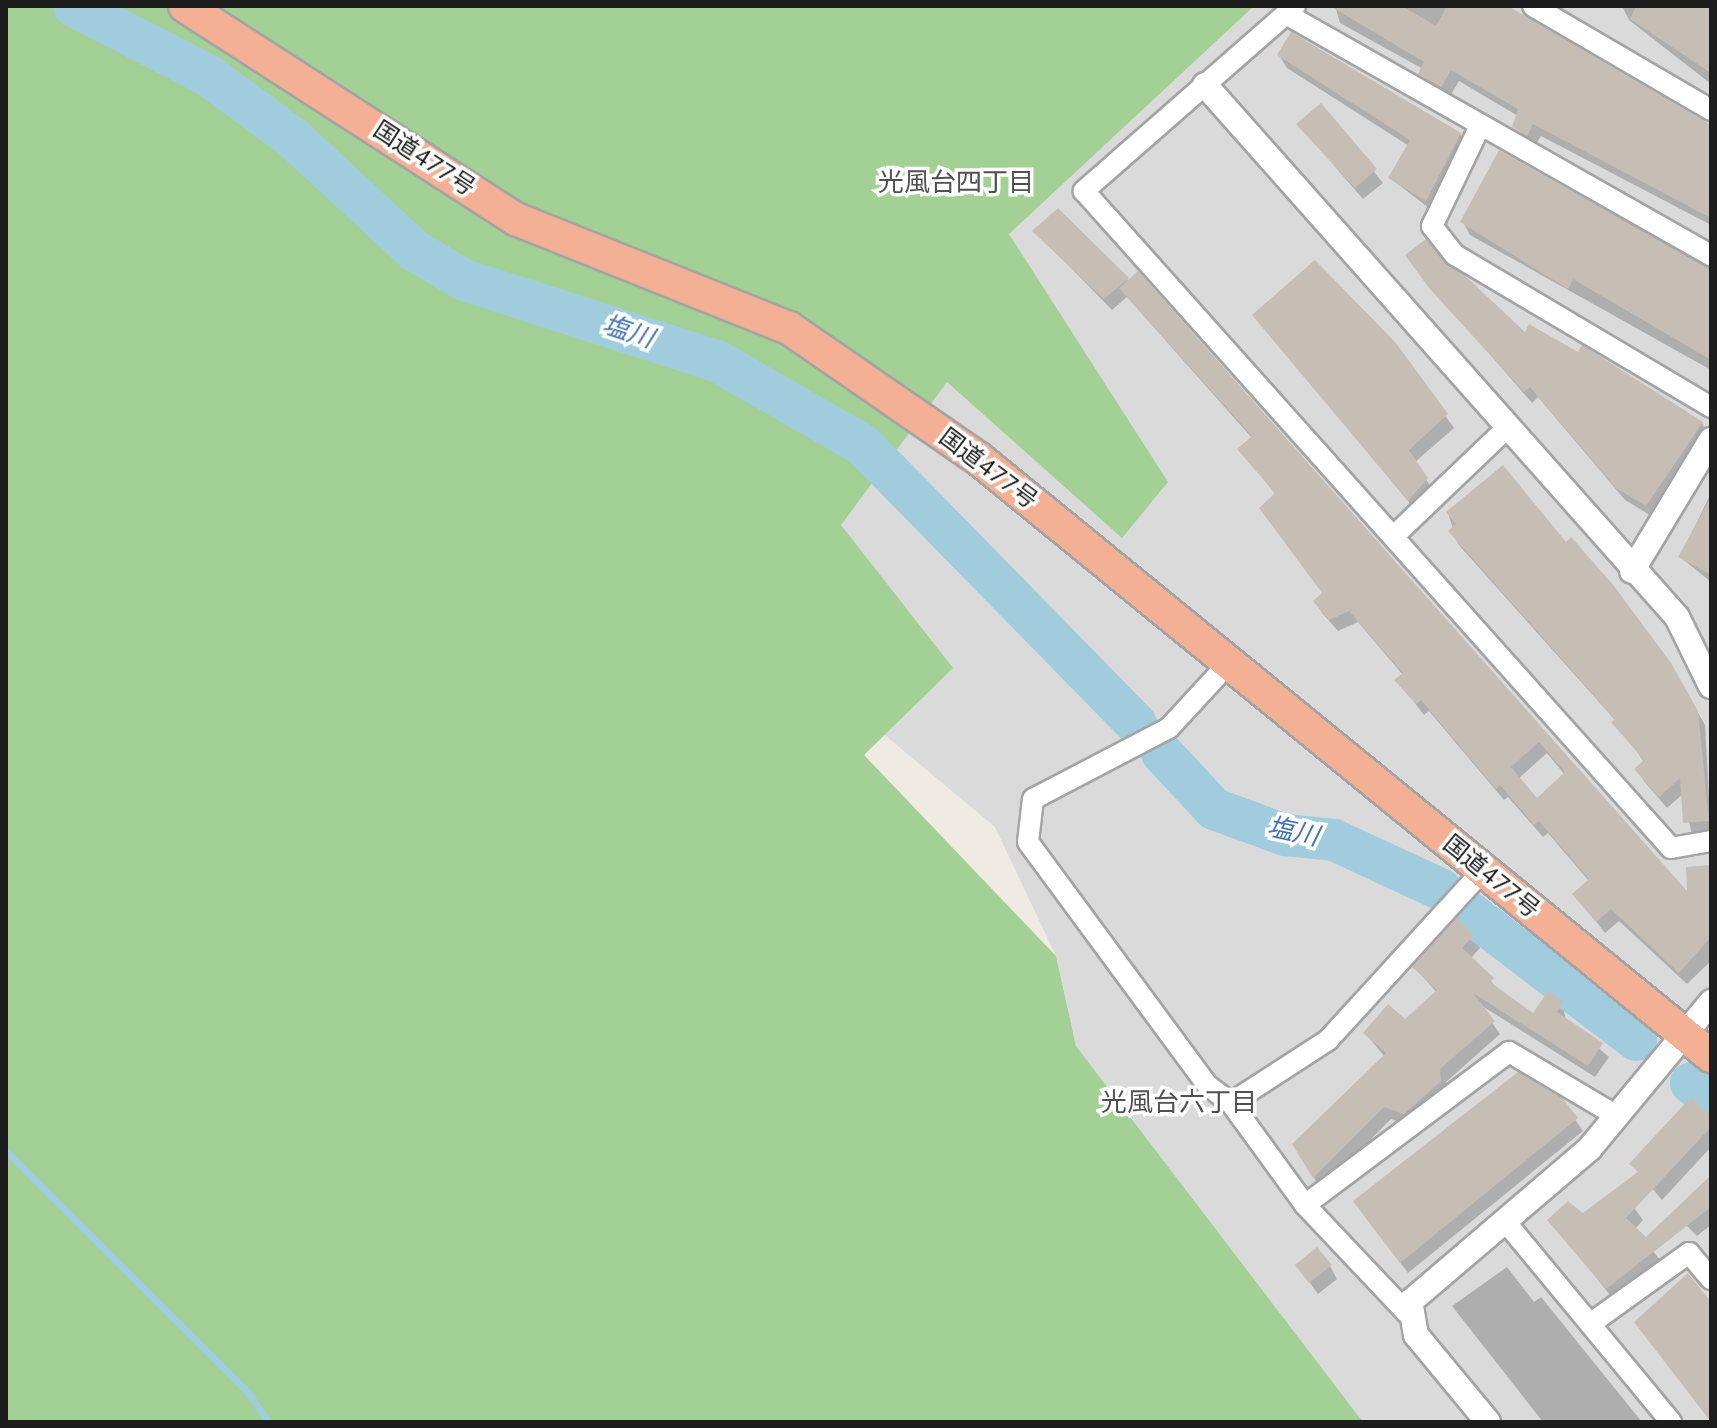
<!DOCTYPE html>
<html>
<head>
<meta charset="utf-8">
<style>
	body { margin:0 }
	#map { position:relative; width:1717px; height:1428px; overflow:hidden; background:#efebe2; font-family:"Nunito Sans","Noto Sans JP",sans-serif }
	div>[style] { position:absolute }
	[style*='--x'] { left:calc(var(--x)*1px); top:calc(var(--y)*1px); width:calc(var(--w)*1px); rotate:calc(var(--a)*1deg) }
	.residential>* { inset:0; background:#dbdada }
	.forest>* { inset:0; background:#a2d095 }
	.shadow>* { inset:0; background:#0003 }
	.stream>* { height:7px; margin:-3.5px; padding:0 3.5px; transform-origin:3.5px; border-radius:3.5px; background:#a1ccde }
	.river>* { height:42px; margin:-21px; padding:0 21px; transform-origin:21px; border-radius:21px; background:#a1ccde }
	.building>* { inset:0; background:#c6beb5 }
	.roads { filter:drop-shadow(2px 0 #a4a4a4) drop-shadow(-2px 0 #a4a4a4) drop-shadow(0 2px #a4a4a4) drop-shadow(0 -2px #a4a4a4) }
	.minor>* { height:20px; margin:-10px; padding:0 10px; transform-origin:10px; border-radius:10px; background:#fff }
	.tertiary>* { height:24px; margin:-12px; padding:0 12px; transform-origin:12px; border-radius:12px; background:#fff }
	.trunk>* { height:32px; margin:-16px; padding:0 16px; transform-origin:16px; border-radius:16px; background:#f4b094 }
	span { translate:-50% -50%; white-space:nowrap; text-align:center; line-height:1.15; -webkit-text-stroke:7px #fff; paint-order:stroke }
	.street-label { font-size:24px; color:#1d1d1d }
	.neighbourhood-label { font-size:26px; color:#505050 }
	.water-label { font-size:26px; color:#4673b0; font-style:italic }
	.frame { position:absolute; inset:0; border:8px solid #1d1d1d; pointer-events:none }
</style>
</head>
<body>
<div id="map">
	<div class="residential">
		<div style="clip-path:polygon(449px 6px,1711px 6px,1711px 1422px,1363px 1422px,1076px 1046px,1056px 956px,995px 827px,484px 401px)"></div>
	</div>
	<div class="forest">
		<div style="clip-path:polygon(6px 6px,1254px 6px,1009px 234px,1168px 482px,1122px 538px,947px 382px,841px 525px,953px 668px,864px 755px,1056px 956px,1076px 1046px,1363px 1422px,6px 1422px)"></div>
	</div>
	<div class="shadow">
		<div style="clip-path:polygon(1335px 6px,1502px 6px,1711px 135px,1711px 225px,1541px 136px,1534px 147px,1522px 140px,1518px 116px,1459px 81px,1449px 98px,1427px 86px,1423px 69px,1340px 23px)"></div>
		<div style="clip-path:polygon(1622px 6px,1711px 6px,1711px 84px,1629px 20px)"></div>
		<div style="clip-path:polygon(1279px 55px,1460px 134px,1467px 147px,1434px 212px,1390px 178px,1409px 146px,1287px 68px)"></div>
		<div style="clip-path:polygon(1321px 106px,1383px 183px,1363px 199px,1299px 125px)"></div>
		<div style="clip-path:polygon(1500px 152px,1711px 268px,1711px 370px,1470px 235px,1463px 222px)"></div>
		<div style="clip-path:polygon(evenodd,1035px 231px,1127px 279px,1690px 897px,1711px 867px,1711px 961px,1687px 984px,1619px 921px,1605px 933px,1575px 894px,1589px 881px,1548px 833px,1543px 837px,1508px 797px,1504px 800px,1429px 711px,1424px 715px,1397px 680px,1403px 675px,1358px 622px,1338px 631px,1323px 614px,1315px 602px,1324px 594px,1276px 495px,1239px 449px,1252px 438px,1127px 297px,1112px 310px,1035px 231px,1547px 753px,1565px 775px,1537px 800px,1518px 779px,1547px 753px)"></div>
		<div style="clip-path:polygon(1414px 267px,1525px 335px,1702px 423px,1708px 435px,1653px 517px,1625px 500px,1538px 397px,1532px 403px)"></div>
		<div style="clip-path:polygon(1255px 316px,1394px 344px,1454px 428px,1415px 462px,1434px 492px,1417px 512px)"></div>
		<div style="clip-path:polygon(1711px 493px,1711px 582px,1680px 557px)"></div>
		<div style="clip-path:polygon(1448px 513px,1670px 664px,1705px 725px,1711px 833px,1692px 835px,1683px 794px,1667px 808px,1644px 781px,1637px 769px,1644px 762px,1616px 721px,1458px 544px)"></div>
		<div style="clip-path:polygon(1473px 936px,1480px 948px,1471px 958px,1500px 992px,1533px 1016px,1562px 1003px,1566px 1020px,1609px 1057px,1595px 1077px,1479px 1004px,1500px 1034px,1446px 1082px,1447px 1094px,1412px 1126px,1391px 1119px,1321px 1189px,1294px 1145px,1385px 1057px,1365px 1033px,1405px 1021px,1437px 993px,1415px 967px)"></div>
		<div style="clip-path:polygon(1562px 1101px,1583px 1131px,1408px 1273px,1363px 1214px)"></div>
		<div style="clip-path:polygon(1711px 1119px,1711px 1147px,1662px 1200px,1632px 1164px)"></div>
		<div style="clip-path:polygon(1711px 1178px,1711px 1225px,1697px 1236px,1684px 1223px)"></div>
		<div style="clip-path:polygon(1620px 1188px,1643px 1220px,1635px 1229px,1661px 1261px,1614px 1300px,1550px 1220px,1583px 1215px)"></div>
		<div style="clip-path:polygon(1297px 1265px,1330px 1266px,1337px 1279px,1318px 1294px)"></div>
		<div style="clip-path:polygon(1507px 1267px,1534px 1302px,1541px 1297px,1642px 1422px,1543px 1422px,1452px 1306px)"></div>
	</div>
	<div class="stream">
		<div style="--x:6;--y:1151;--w:342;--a:44.9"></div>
		<div style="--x:248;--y:1392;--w:36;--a:56"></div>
	</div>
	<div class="river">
		<div style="--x:74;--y:6;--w:152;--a:27.4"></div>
		<div style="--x:209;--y:76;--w:104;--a:36.4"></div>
		<div style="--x:293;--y:138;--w:166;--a:42.8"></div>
		<div style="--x:415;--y:251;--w:57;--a:30.6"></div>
		<div style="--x:464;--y:280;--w:266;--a:17.8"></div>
		<div style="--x:717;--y:361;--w:168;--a:29.9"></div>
		<div style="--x:863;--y:445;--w:390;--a:45.6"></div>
		<div style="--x:1162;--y:753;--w:76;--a:47.1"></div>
		<div style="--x:1214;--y:809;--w:76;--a:20.1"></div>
		<div style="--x:1285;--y:835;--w:49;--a:5.8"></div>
		<div style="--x:1334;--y:840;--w:117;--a:24.8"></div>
		<div style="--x:1470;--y:913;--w:209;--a:37.4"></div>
		<div style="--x:1691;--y:1083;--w:25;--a:37"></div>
	</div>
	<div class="building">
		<div style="clip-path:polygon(1330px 6px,1402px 6px,1436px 26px,1447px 6px,1508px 6px,1711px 125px,1711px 218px,1533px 124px,1527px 136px,1512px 127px,1518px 109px,1451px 70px,1441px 87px,1418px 74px,1424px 62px)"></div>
		<div style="clip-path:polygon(1636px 6px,1711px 6px,1711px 73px,1630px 19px)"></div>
		<div style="clip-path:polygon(1291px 32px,1461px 133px,1426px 201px,1388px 178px,1410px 140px,1277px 55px)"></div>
		<div style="clip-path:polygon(1321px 103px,1377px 169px,1355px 188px,1296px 124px)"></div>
		<div style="clip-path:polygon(1499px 150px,1711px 270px,1711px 360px,1573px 279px,1568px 289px,1460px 222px)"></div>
		<div style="clip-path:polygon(1058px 208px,1129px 278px,1104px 299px,1032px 231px)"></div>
		<div style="clip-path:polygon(1426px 239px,1525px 332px,1529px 324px,1578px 352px,1582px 345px,1703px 422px,1646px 506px,1616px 488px,1530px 387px,1524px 392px,1429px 288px,1405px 255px)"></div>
		<div style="clip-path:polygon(1315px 260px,1396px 343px,1448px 414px,1409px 450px,1428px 478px,1408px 501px,1252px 315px)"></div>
		<div style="clip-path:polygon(evenodd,1138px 271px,1687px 891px,1686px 867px,1711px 865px,1711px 937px,1679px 973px,1611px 909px,1596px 922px,1572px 894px,1589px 879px,1539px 821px,1534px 825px,1500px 785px,1496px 789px,1421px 700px,1416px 704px,1394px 680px,1403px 673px,1349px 611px,1329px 620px,1313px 601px,1322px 593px,1259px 508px,1275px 493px,1237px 449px,1252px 436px,1119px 288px,1138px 271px,1539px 742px,1565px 772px,1537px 798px,1511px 767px,1539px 742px)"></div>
		<div style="clip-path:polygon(1503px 465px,1566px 542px,1571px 537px,1614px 586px,1671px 663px,1698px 711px,1709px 821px,1683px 823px,1680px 778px,1659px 797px,1634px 769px,1644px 760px,1611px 722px,1615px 719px,1448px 531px,1456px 524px,1446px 512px)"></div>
		<div style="clip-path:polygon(1711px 497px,1711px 575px,1678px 557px)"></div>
		<div style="clip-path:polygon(1457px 918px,1474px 935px,1462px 948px,1494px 978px,1490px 982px,1533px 1013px,1548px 991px,1564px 1002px,1557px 1012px,1603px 1043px,1588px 1066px,1473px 993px,1495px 1021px,1440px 1069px,1441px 1081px,1404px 1114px,1384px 1107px,1313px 1178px,1292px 1144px,1386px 1053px,1363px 1033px,1388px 1004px,1405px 1019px,1437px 990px,1412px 967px)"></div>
		<div style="clip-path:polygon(1518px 1072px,1563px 1099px,1578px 1118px,1400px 1263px,1353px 1201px)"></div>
		<div style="clip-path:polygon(1691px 1097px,1711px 1116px,1711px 1127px,1626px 1218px,1646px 1237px,1711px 1175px,1711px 1207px,1606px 1289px,1547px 1220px,1568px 1201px,1583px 1213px,1638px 1172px,1629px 1164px)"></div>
		<div style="clip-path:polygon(1317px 1247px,1332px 1265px,1309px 1283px,1295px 1265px)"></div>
		<div style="clip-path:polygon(1688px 1273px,1711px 1302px,1711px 1422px,1634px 1322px)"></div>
	</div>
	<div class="roads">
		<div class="minor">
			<div style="--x:1295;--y:6;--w:281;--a:138.8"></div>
			<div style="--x:1084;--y:191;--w:881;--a:48.22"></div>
			<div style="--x:1671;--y:848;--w:41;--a:-9.9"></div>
			<div style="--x:1533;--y:6;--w:206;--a:30.3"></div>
			<div style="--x:1286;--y:14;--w:489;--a:29.6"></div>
			<div style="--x:1480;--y:126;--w:111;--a:115.6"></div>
			<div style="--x:1432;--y:226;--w:37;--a:52"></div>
			<div style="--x:1455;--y:255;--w:298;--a:30.7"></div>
			<div style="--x:1396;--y:534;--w:152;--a:-43.7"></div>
			<div style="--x:1228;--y:664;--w:87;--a:132.7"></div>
			<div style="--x:1169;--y:728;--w:153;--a:152.4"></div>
			<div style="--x:1033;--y:799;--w:43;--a:96.6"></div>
			<div style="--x:1028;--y:842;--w:302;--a:53.6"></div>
			<div style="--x:1207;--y:1085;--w:30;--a:37"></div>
			<div style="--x:1231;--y:1103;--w:126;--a:54"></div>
			<div style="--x:1305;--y:1205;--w:149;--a:46.6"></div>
			<div style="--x:1231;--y:1103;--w:116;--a:-33"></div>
			<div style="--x:1328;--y:1040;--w:230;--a:-47.6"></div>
			<div style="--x:1305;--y:1205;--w:255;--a:-36.9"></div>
			<div style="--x:1509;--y:1052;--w:126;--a:30.7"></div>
			<div style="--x:1504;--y:1220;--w:262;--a:50.4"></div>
			<div style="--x:1590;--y:1324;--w:122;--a:-35.6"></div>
			<div style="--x:1689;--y:1253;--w:34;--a:50"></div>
		</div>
		<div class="tertiary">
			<div style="--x:1205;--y:85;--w:711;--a:48.42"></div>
			<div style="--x:1677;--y:617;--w:77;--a:63.8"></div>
			<div style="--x:1632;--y:571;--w:153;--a:-58.9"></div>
			<div style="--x:1488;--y:1422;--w:113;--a:-129.6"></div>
			<div style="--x:1416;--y:1335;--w:34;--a:-100"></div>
			<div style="--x:1410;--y:1302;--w:237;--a:-40.5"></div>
			<div style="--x:1590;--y:1148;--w:190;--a:-50.3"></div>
		</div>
		<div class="trunk">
			<div style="--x:185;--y:6;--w:394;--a:32.8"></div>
			<div style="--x:516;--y:219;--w:294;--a:21.8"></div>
			<div style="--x:789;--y:328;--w:231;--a:34.6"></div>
			<div style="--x:979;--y:459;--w:945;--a:39.2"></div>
		</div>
	</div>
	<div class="street-label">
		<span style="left:424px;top:159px;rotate:33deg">国道477号</span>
		<span style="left:988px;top:469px;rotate:37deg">国道477号</span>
		<span style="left:1491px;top:877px;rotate:39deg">国道477号</span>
	</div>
	<div class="neighbourhood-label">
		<span style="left:956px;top:183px">光風台四丁目</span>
		<span style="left:1179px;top:1103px">光風台六丁目</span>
	</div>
	<div class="water-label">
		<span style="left:628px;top:332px;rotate:18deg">塩川</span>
		<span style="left:1293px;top:832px;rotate:12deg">塩川</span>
	</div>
	<div class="frame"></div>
</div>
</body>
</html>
